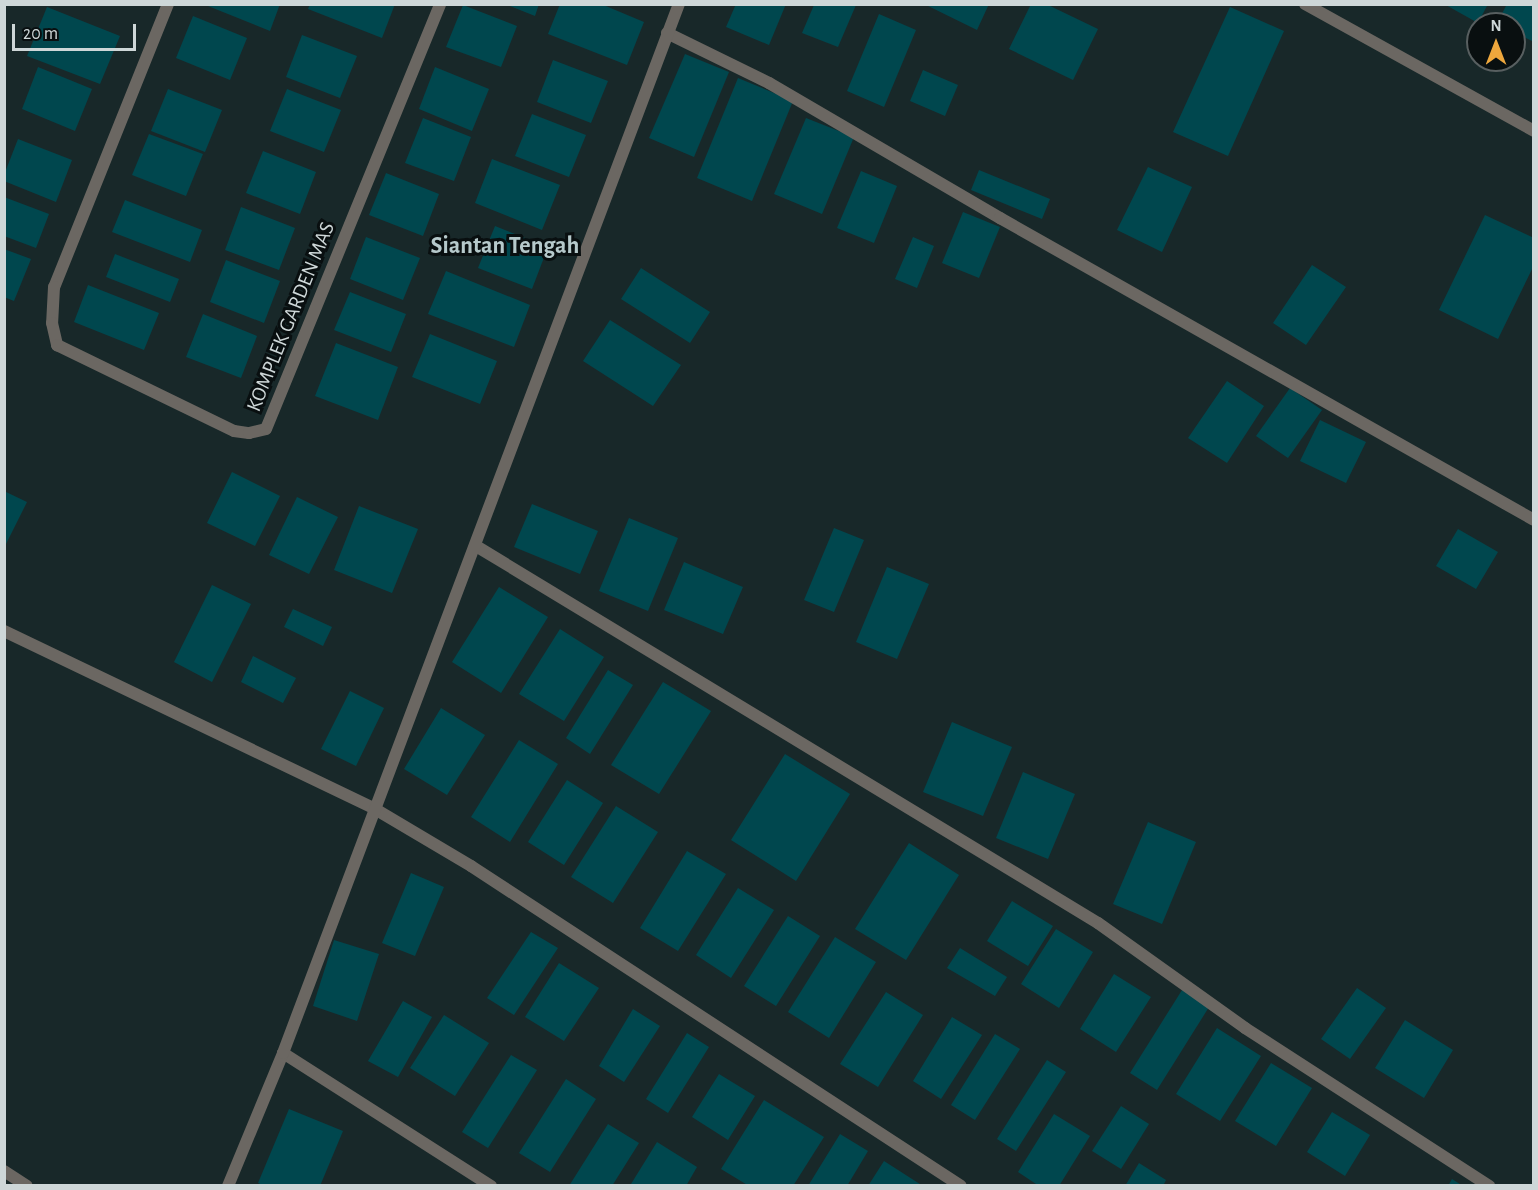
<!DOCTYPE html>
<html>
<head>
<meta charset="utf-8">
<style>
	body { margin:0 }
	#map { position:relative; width:1538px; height:1190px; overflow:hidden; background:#182829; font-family:"Alegreya Sans",sans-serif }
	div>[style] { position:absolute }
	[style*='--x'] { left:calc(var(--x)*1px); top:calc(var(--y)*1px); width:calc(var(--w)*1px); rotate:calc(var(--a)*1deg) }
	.building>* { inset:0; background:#00474e }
	.minor>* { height:12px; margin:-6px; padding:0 6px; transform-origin:6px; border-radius:6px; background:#6b6762 }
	span { translate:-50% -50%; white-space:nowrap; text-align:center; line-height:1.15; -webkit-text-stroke:6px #090f10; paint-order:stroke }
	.street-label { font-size:21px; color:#ced7d8 }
	.quarter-label { font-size:24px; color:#b6c9cb; font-weight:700 }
	.frame { position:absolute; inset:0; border:6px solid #ced7d8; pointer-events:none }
	.north { position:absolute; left:1466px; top:12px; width:60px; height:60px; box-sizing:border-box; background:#090f10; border:2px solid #585f60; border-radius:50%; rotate:0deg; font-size:16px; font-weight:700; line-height:24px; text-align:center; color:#ced7d8 }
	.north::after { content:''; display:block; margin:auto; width:21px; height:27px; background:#eea73d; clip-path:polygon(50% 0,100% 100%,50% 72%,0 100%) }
	.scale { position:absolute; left:12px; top:24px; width:124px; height:27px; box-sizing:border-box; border:3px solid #ced7d8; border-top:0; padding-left:8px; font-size:18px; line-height:21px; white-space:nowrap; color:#ced7d8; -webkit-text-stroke:4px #090f10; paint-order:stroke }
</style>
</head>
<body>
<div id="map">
	<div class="building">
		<div style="clip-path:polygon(203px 4px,280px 4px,270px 31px)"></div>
		<div style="clip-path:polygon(310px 4px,395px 4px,382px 38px,308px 9px)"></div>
		<div style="clip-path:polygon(505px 4px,539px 4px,535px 16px)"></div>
		<div style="clip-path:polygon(560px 4px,601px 4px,644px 22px,627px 65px,548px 34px)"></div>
		<div style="clip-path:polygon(736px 4px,786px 4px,769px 45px,726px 27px)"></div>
		<div style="clip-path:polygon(924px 4px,989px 4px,977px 30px)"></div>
		<div style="clip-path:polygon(1031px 4px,1046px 4px,1098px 29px,1073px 80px,1009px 49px)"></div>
		<div style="clip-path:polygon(1444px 4px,1488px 4px,1478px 23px)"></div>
		<div style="clip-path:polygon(1507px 4px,1534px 4px,1534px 42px,1514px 32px,1514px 24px,1497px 23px)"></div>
		<div style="clip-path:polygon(463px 5px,517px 26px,501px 67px,446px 47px)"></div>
		<div style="clip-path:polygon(814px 5px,856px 5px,838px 47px,802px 33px)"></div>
		<div style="clip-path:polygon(47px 7px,120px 36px,100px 84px,27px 56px)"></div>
		<div style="clip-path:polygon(1230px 7px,1284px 31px,1228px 156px,1173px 132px)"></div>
		<div style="clip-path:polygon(879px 14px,916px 30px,884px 107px,847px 91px)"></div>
		<div style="clip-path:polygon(193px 16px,247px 38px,230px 80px,176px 58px)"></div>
		<div style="clip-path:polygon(302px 35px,357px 56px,340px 98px,286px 77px)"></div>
		<div style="clip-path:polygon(685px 54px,729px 72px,694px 157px,649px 138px)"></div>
		<div style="clip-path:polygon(553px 60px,608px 81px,591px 123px,537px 102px)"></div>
		<div style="clip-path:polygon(38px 67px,92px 89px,75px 131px,22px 109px)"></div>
		<div style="clip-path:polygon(435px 67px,489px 89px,472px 131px,419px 109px)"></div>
		<div style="clip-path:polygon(923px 70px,958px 85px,945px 116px,910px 101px)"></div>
		<div style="clip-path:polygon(738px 78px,793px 101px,752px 201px,697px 178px)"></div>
		<div style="clip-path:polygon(168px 89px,222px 110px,205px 152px,151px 131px)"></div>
		<div style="clip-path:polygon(287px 89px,341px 110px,324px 152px,270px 131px)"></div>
		<div style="clip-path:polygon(532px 114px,586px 135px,569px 177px,515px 156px)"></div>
		<div style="clip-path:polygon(423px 118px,471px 137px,454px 181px,405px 163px)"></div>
		<div style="clip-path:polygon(806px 118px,854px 137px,822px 214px,774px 194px)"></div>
		<div style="clip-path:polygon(149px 134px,203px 154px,186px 196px,132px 175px)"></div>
		<div style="clip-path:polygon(18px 139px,72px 160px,56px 202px,4px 181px,4px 175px)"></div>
		<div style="clip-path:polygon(263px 151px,316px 172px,300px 214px,246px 193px)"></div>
		<div style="clip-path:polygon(492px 159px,560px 185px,542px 230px,475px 203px)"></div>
		<div style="clip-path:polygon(1148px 167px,1192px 187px,1162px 252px,1117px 230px)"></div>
		<div style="clip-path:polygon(979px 170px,1050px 199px,1042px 219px,971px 190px)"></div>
		<div style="clip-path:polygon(861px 171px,897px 186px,874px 243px,837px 228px)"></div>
		<div style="clip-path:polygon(386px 173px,439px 194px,423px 236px,369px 215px)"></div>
		<div style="clip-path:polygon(4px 197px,49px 214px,36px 248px,4px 236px)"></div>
		<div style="clip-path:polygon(125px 200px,202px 230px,190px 262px,112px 232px)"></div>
		<div style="clip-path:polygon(241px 207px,295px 228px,279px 270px,225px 250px)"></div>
		<div style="clip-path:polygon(963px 212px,1000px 227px,979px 278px,942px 263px)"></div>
		<div style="clip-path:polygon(1485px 215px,1534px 238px,1534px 265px,1498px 339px,1439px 310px)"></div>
		<div style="clip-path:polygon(495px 226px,548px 247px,532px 289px,478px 268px)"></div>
		<div style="clip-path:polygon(366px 237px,420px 258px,403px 300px,350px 279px)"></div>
		<div style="clip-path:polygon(913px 237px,934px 246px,917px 288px,895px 279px)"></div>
		<div style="clip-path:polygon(4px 249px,31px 259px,14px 301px,4px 297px)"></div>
		<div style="clip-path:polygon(115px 254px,179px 279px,170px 302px,106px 277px)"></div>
		<div style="clip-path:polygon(226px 260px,280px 281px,264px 323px,210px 302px)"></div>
		<div style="clip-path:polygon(1312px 265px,1346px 287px,1306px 345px,1273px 323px)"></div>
		<div style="clip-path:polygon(641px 268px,710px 312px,690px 343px,621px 299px)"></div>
		<div style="clip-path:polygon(446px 271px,530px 305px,514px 347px,428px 314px)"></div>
		<div style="clip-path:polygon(88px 285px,159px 313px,144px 350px,74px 322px)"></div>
		<div style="clip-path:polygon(350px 292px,406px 314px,391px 352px,334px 330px)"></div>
		<div style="clip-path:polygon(203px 314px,257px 336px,241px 378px,186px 357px)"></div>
		<div style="clip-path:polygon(610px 320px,681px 365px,653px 406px,583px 361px)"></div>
		<div style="clip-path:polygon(430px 334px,497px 361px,480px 404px,412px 377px)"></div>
		<div style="clip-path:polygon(336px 343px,398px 367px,378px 420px,315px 396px)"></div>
		<div style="clip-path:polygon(1227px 381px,1264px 406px,1227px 463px,1188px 438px)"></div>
		<div style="clip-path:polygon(1290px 388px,1322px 410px,1288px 458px,1256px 436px)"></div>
		<div style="clip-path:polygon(1320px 420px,1366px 442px,1346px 483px,1300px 461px)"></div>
		<div style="clip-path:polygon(232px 472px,280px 496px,255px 546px,207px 523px)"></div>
		<div style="clip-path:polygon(4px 491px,27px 502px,4px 548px)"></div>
		<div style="clip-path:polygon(297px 497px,338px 517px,309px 574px,269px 555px)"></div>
		<div style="clip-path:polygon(532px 504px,598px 531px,580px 574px,514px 547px)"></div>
		<div style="clip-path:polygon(359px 506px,418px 529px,392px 593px,334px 570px)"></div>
		<div style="clip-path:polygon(629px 518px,678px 538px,648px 611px,599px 591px)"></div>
		<div style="clip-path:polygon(834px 528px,864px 540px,834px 612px,804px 600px)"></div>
		<div style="clip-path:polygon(1458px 529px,1498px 552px,1476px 589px,1436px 566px)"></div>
		<div style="clip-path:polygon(684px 562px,743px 587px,723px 634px,664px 610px)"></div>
		<div style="clip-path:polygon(887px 567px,929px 584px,897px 659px,856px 642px)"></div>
		<div style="clip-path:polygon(212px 585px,251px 604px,212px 682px,174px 662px)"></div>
		<div style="clip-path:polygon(499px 587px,548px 617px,501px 693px,452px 662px)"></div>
		<div style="clip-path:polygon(293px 609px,332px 627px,323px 646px,284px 627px)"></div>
		<div style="clip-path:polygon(560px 629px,604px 657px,564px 721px,519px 694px)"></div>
		<div style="clip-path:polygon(253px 656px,296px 678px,283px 703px,241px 682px)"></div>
		<div style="clip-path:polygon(608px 670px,633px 685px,590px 754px,566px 738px)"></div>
		<div style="clip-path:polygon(663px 682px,711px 711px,659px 794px,611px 765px)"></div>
		<div style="clip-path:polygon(350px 691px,384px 708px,356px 766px,321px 749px)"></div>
		<div style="clip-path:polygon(441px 708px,485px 735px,447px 795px,404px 769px)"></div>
		<div style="clip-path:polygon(952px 722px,1012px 747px,983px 816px,923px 792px)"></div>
		<div style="clip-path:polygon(519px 740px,558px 764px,510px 842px,471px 817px)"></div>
		<div style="clip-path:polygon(785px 754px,850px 794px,796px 881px,731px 840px)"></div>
		<div style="clip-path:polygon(1023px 772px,1075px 794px,1048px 859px,996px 838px)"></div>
		<div style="clip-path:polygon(567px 780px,603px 803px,564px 865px,528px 842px)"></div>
		<div style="clip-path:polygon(616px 806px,658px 832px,613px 903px,571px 877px)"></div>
		<div style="clip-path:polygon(1148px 822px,1196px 842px,1162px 924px,1113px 904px)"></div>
		<div style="clip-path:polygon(909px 843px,959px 875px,906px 960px,855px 929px)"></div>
		<div style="clip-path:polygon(687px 851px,726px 874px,678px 951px,640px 928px)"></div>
		<div style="clip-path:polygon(411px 873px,444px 887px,415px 956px,382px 943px)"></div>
		<div style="clip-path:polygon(738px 888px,774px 910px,731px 978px,696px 955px)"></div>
		<div style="clip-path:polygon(1012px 901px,1053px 926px,1028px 966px,987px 941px)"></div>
		<div style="clip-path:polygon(788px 916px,820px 936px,776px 1006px,744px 986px)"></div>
		<div style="clip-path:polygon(1056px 929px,1093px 952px,1059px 1008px,1021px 984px)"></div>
		<div style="clip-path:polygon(531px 932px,558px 948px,514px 1015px,487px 998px)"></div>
		<div style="clip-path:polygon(835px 937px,876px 962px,829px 1038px,788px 1012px)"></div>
		<div style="clip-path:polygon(334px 940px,379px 954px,357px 1021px,313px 1006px)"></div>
		<div style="clip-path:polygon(960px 948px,1007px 977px,995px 996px,947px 968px)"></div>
		<div style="clip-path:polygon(559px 963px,599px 988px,564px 1041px,525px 1017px)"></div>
		<div style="clip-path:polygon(1114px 974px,1151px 997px,1116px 1052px,1080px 1029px)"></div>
		<div style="clip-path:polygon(1357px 988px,1386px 1008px,1350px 1059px,1321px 1039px)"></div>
		<div style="clip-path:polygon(1182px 990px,1209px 1007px,1157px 1090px,1130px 1073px)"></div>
		<div style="clip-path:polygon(886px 992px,923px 1015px,878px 1087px,840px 1064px)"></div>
		<div style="clip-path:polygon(403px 1001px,432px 1017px,398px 1077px,368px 1061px)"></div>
		<div style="clip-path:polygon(633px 1009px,660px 1026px,624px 1082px,599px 1066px)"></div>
		<div style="clip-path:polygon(444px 1015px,489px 1043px,455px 1096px,410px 1068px)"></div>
		<div style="clip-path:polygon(952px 1017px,982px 1035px,941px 1099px,913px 1081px)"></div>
		<div style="clip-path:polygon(1405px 1020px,1453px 1050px,1424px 1098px,1375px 1068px)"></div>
		<div style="clip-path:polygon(1217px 1028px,1261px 1056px,1220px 1121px,1176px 1094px)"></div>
		<div style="clip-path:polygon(687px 1033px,709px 1047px,668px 1113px,646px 1099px)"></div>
		<div style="clip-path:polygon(995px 1034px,1020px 1049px,975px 1120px,951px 1105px)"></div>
		<div style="clip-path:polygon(511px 1055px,537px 1070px,488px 1148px,462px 1132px)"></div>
		<div style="clip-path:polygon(1047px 1060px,1066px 1072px,1016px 1151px,997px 1139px)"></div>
		<div style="clip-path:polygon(1271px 1063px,1312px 1088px,1276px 1146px,1235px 1121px)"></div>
		<div style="clip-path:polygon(719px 1074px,755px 1096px,728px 1140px,692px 1117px)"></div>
		<div style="clip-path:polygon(566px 1079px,596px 1099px,550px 1172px,519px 1153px)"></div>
		<div style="clip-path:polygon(764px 1100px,824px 1137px,793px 1186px,749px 1186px,721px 1169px)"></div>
		<div style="clip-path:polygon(1121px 1106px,1149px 1124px,1121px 1169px,1092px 1151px)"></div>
		<div style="clip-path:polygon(289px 1109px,343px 1131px,320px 1186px,264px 1186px,258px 1183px)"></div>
		<div style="clip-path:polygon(1332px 1112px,1370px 1135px,1345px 1176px,1307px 1152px)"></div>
		<div style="clip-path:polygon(1054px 1114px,1090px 1136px,1059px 1186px,1039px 1186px,1018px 1172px)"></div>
		<div style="clip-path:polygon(608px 1124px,639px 1143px,612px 1186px,569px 1186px)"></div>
		<div style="clip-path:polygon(840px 1134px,868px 1151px,847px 1186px,808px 1186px)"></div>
		<div style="clip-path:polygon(657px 1142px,697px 1167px,686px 1186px,631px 1184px)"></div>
		<div style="clip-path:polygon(884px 1161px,923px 1186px,868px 1186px)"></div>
		<div style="clip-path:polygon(1139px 1163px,1166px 1180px,1163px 1186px,1125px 1186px)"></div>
		<div style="clip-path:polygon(1452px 1179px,1463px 1186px,1448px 1186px)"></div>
	</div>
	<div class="minor">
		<div style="--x:168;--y:4;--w:305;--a:111.9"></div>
		<div style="--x:54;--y:287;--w:36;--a:93"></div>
		<div style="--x:52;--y:323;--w:23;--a:77"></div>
		<div style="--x:57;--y:345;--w:197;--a:25.9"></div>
		<div style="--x:234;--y:431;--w:15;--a:8"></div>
		<div style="--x:249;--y:433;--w:17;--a:-13"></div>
		<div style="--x:266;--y:429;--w:459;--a:-67.7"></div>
		<div style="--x:1305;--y:4;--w:262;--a:29"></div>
		<div style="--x:667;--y:33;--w:114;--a:26.1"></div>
		<div style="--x:769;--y:83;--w:268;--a:30.3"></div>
		<div style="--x:1000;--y:218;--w:613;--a:29.49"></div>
		<div style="--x:476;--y:546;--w:727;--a:31.22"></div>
		<div style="--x:1098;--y:923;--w:181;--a:35.5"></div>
		<div style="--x:1245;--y:1028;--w:291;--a:32.9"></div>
		<div style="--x:4;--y:631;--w:411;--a:25.6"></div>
		<div style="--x:375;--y:809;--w:112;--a:30.7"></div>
		<div style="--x:471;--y:866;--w:585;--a:33.15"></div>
		<div style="--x:283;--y:1053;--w:247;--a:32.6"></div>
		<div style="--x:4;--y:1171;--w:27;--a:33"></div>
		<div style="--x:228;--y:1186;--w:144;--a:-67.5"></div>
		<div style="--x:283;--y:1053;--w:1121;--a:-69.32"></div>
	</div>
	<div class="street-label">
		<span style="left:291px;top:317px;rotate:-68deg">KOMPLEK GARDEN MAS</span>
	</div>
	<div class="quarter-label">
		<span style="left:505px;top:247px">Siantan Tengah</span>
	</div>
	<div class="frame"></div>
	<div class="north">N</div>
	<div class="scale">20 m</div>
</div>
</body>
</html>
